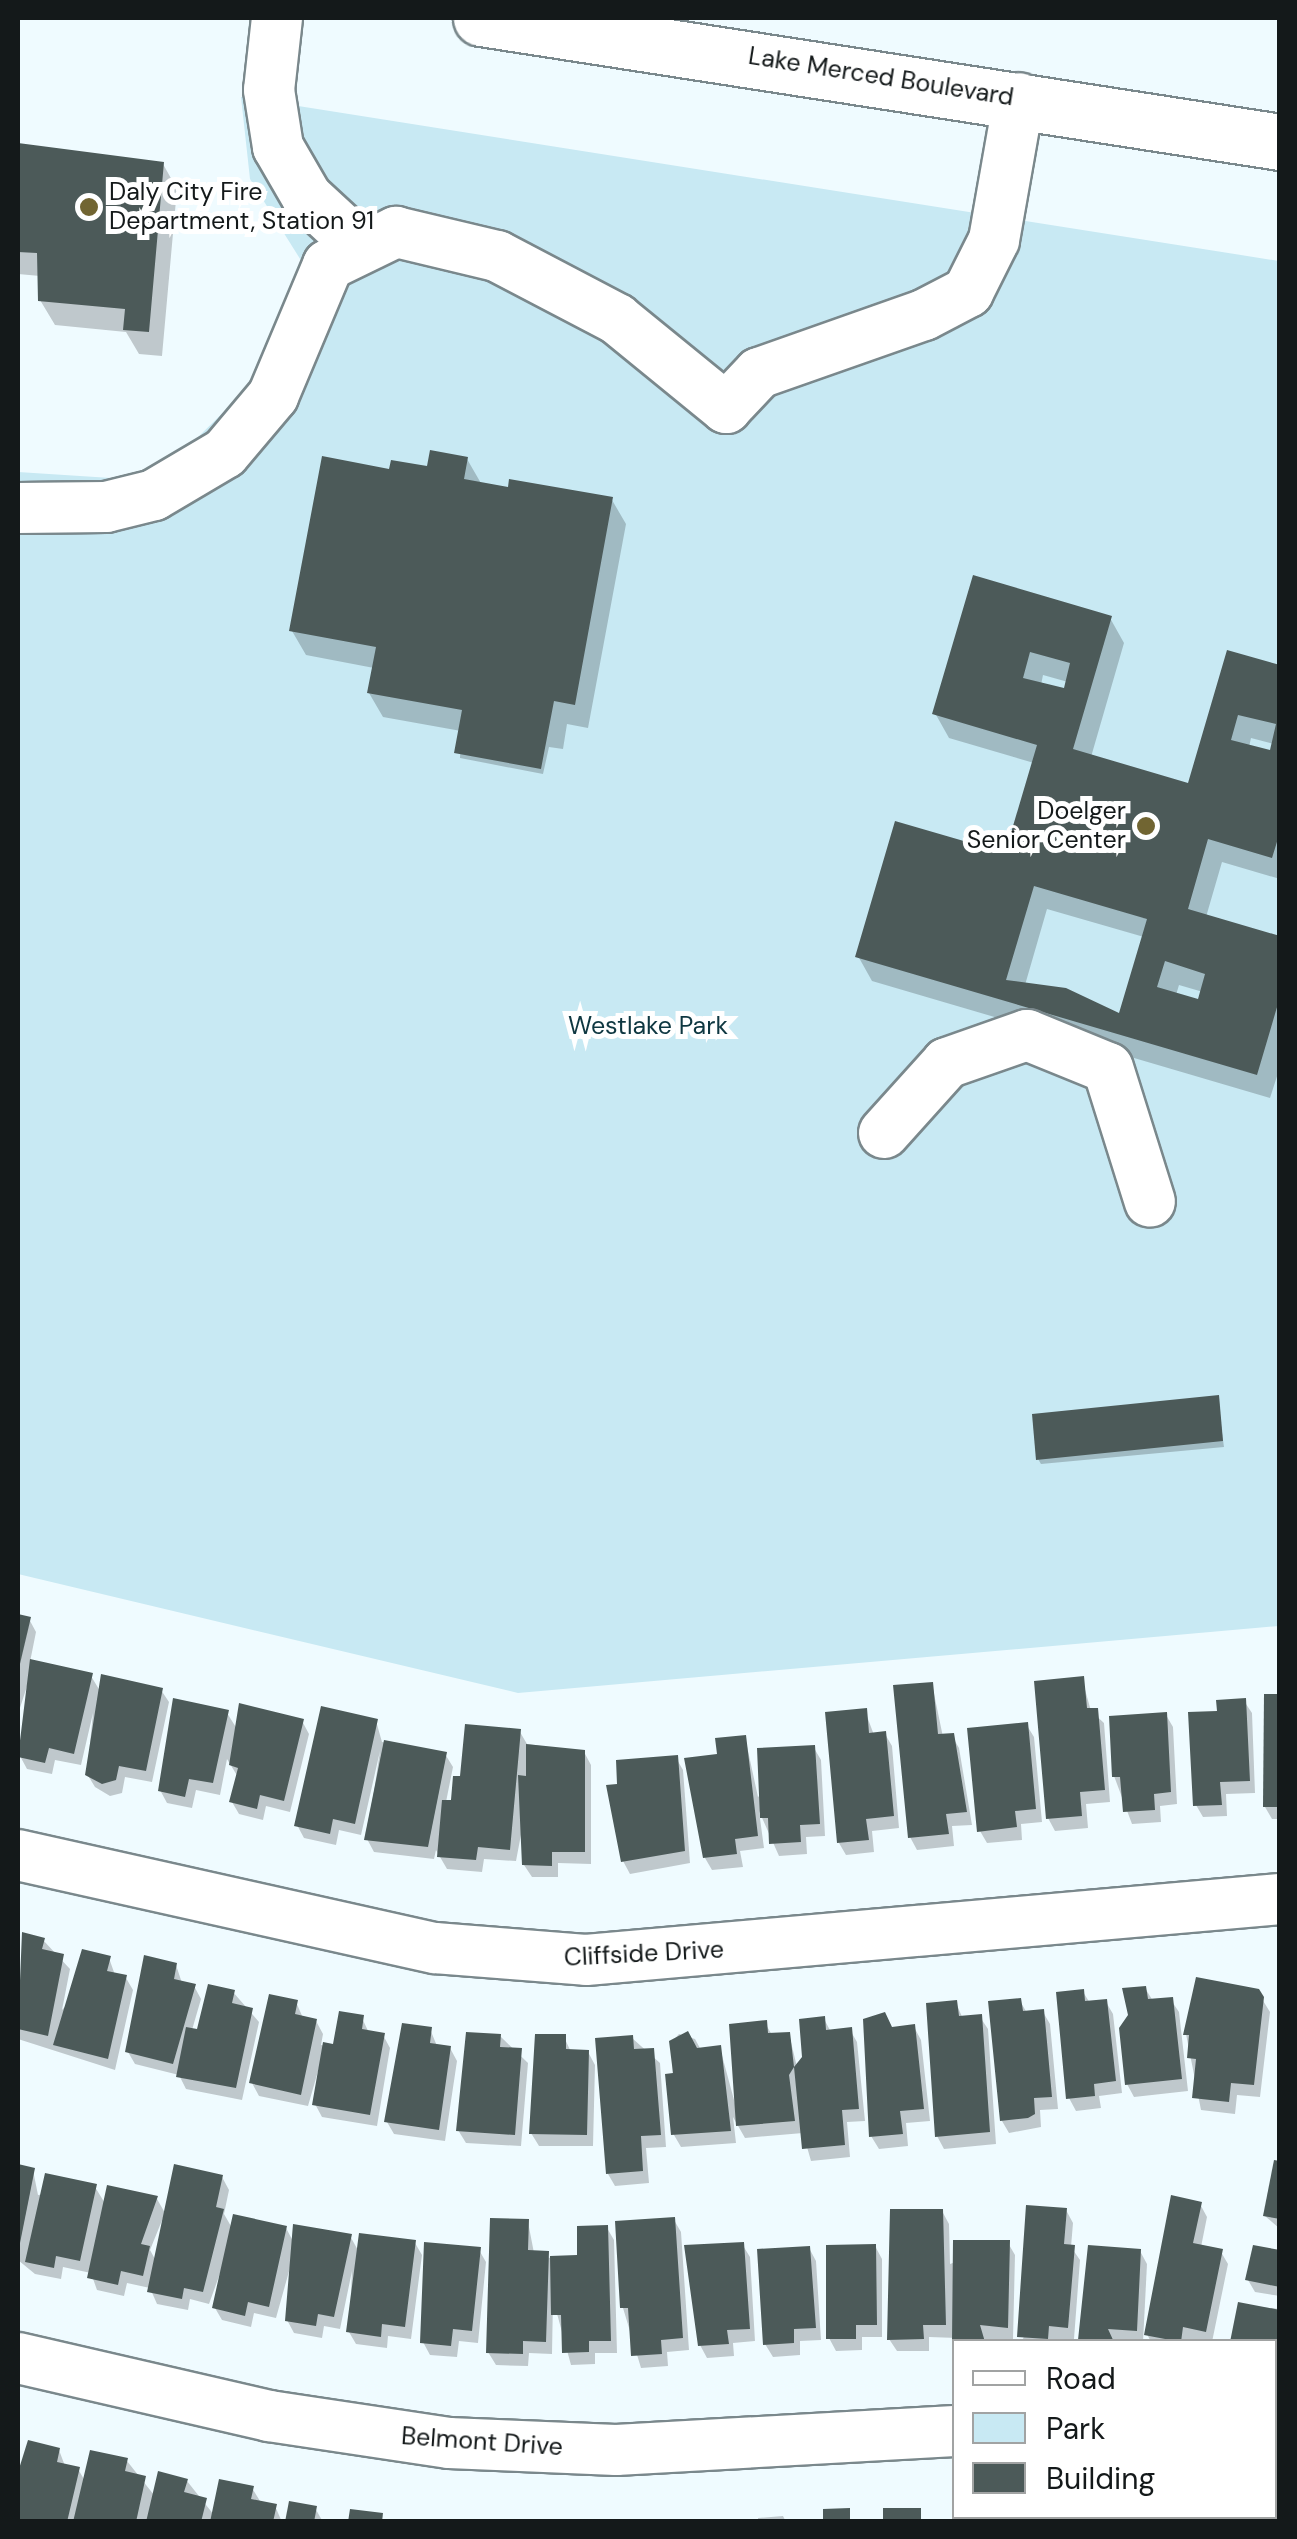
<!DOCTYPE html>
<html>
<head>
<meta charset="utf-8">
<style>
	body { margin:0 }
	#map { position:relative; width:1297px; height:2539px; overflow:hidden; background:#effbff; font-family:"DM Sans",sans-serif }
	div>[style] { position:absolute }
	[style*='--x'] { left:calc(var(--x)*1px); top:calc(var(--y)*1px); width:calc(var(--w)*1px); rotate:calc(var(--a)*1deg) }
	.green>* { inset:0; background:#c8e9f3 }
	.shadow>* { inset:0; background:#0003 }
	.building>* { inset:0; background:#4c5a59 }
	.roads { filter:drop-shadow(2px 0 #7a888c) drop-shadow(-2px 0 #7a888c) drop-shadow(0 2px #7a888c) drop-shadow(0 -2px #7a888c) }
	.minor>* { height:50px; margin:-25px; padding:0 25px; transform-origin:25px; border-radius:25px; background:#fff }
	.major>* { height:55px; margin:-27.5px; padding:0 27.5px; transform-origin:27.5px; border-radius:27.5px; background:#fff }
	.dots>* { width:28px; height:28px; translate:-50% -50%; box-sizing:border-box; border:5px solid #fff; border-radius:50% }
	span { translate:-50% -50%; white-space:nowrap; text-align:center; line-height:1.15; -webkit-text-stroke:10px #fff; paint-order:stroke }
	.street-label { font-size:25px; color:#14191a }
	.poi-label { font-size:25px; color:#14191a }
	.left { translate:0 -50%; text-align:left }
	.right { translate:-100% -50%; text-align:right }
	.park-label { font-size:25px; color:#0e3741 }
	.frame { position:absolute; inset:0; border:20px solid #14191a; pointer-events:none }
	.legend { position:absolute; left:952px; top:2339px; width:325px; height:180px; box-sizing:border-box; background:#fff; border:2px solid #a1a3a3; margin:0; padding:12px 18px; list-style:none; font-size:30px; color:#14191a }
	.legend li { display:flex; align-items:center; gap:20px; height:50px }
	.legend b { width:50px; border:2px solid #a1a3a3 }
</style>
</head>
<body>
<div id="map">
	<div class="green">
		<div style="clip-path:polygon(241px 97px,1279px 261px,1279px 1626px,518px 1693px,18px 1574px,18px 472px,111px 478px,144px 473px,193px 442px,248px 388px,302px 262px,250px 179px)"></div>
	</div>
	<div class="shadow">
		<div style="clip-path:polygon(18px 147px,163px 164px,177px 189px,162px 356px,139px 354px,126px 332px,55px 325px,40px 300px,40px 276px,18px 274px)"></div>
		<div style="clip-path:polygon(467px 459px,482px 485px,612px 500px,626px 524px,588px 728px,567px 724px,563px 749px,549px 747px,543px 774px,460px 758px,461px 731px,383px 717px,369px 693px,374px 668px,306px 655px,292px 631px,391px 472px)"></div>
		<div style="clip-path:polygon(evenodd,974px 579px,1110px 618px,1124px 643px,1091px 757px,1190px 786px,1229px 653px,1280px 668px,1280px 879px,1222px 862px,1206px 917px,1280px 938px,1280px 1067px,1270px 1098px,872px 981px,858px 956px,1007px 856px,1034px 763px,949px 738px,935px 713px,974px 579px,1043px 675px,1068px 682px,1065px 691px,1041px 685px,1043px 675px,974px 579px,1251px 738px,1274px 744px,1272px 753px,1249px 747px,1251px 738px,974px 579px,1047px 909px,1144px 937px,1121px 1016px,1025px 985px,1047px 909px,974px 579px,1179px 985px,1203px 992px,1200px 1002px,1176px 995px,1179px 985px)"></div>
		<div style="clip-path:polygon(1217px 1398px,1224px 1447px,1041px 1464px,1038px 1459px)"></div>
		<div style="clip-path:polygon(18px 1617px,29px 1619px,36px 1632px,30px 1662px,91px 1676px,100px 1691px,161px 1690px,169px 1702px,152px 1782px,125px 1777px,122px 1793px,110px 1796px,95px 1787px,87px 1774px,93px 1713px,81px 1765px,55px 1760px,52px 1774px,27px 1769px,20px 1756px,30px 1677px,18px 1714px)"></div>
		<div style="clip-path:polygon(1082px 1679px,1091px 1711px,1104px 1723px,1110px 1802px,1086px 1804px,1088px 1828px,1055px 1831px,1048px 1818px)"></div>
		<div style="clip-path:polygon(932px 1684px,943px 1737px,952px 1736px,959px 1748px,972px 1825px,952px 1826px,954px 1846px,917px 1850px,910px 1837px)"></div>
		<div style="clip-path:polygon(1280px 1697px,1280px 1819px,1272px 1819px,1265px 1807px)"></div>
		<div style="clip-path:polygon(1244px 1701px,1252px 1713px,1255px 1793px,1226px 1794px,1227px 1816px,1203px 1817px,1196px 1805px,1219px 1713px)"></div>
		<div style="clip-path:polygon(865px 1711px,874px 1735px,885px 1734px,892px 1746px,899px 1828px,872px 1831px,874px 1852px,846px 1855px,839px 1843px)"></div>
		<div style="clip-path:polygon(227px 1713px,237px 1729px,302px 1721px,309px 1734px,290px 1812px,266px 1806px,263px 1820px,239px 1814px,232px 1802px,238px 1777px,227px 1759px,220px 1795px,196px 1790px,192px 1808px,167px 1803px,160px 1790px)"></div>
		<div style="clip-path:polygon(1166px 1715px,1173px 1727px,1177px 1804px,1160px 1806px,1161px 1822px,1132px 1824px,1114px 1776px)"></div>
		<div style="clip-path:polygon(376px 1721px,382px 1742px,445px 1754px,453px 1767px,446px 1802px,453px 1803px,462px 1779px,520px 1732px,527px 1744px,584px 1752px,591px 1765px,591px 1864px,558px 1863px,558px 1877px,532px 1877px,524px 1865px,523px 1824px,516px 1861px,484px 1859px,482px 1872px,447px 1869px,436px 1850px,434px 1859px,374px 1852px,367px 1839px,380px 1751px,361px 1835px,339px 1830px,336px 1845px,304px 1838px,297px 1825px)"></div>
		<div style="clip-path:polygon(1026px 1724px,1034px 1737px,1042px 1822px,1021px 1824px,1022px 1840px,987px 1843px,980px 1831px)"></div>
		<div style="clip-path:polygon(745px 1737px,758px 1797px,814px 1748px,821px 1760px,825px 1836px,806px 1837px,807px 1854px,779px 1856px,759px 1811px,764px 1848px,740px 1851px,743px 1867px,712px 1870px,705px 1858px,720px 1756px)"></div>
		<div style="clip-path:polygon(676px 1758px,683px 1770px,690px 1863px,630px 1874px,623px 1861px,620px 1786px)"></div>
		<div style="clip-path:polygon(24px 1935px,43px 1940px,70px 1969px,62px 2010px,109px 1958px,115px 1975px,126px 1978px,133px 1990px,115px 2070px,18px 2039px)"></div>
		<div style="clip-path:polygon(176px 1965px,182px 1983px,194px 1986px,201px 1999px,192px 2030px,199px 2032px,233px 1992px,259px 2022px,242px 2100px,186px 2089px,179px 2075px,135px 2064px,128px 2052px)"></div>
		<div style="clip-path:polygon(1145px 1988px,1153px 2001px,1171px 2000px,1179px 2012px,1188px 2091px,1134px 2097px,1127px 2084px)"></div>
		<div style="clip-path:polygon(1257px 1991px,1270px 2012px,1260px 2097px,1237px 2095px,1235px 2114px,1201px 2110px,1186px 2034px)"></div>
		<div style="clip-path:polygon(1083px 1992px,1090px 2003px,1106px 2002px,1113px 2014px,1122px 2093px,1099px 2096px,1101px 2108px,1076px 2111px,1069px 2098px)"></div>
		<div style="clip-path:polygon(1020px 2001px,1027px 2013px,1043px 2012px,1050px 2024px,1058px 2109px,1040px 2110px,1041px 2127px,1009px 2133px,1002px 2121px)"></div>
		<div style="clip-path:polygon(296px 2002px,303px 2018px,316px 2021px,323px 2034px,321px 2045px,335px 2047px,362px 2018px,369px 2033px,383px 2035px,390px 2048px,377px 2126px,322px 2117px,315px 2104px,325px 2047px,308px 2106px,259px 2096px,252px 2083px)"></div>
		<div style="clip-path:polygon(956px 2003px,963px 2019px,980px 2017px,988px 2029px,996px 2144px,944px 2149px,937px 2136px)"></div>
		<div style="clip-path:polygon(824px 2019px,831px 2032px,850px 2030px,857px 2042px,865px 2121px,847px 2122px,850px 2157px,811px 2161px,803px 2133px,745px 2138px,733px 2117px,736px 2143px,681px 2147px,674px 2135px,672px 2042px,679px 2034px,695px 2039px,701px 2050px,720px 2048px,737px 2111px,765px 2023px,772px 2035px,789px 2034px,797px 2067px)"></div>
		<div style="clip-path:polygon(914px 2027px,921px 2040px,930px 2121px,906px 2123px,908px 2146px,879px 2149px,871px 2136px,892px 2029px)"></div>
		<div style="clip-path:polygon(430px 2029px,437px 2046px,450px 2048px,457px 2061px,445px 2141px,394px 2134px,387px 2122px)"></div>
		<div style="clip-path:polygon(500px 2036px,528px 2063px,521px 2146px,466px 2143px,458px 2130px)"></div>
		<div style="clip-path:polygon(564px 2037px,571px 2052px,588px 2052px,595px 2065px,593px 2146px,539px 2146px,531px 2133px)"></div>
		<div style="clip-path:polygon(632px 2038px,660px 2063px,666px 2147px,646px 2148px,649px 2183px,615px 2186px,608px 2174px)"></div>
		<div style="clip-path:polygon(1280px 2163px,1280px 2229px,1265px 2216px)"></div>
		<div style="clip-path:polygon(18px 2167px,33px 2170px,38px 2195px,95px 2187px,106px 2205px,157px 2199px,165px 2213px,150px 2250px,156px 2261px,222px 2177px,229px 2190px,224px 2214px,232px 2228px,286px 2228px,294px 2243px,350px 2236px,359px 2252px,415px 2243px,422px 2255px,411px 2339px,388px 2336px,387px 2348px,356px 2344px,349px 2332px,352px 2271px,340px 2329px,324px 2326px,322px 2338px,294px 2333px,287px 2320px,293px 2257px,276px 2318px,254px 2313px,251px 2327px,222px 2320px,215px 2308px,227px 2254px,209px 2304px,190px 2299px,188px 2310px,157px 2304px,150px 2288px,127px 2283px,124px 2296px,97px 2290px,91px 2273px,63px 2267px,61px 2279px,35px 2274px,18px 2260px)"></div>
		<div style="clip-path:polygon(1200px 2204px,1207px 2217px,1201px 2247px,1221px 2252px,1228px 2264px,1212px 2342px,1151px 2342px,1147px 2334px)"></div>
		<div style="clip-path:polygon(1066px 2210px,1073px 2223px,1071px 2247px,1080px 2260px,1074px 2339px,1022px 2342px)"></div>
		<div style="clip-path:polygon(942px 2211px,949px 2224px,950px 2264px,1008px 2243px,1015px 2255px,1013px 2340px,929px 2337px,929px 2351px,897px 2351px,889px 2339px)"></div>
		<div style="clip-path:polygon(674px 2220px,681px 2232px,689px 2350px,667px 2352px,668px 2366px,641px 2368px,623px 2308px)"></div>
		<div style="clip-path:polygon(528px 2222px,534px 2253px,550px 2258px,580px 2258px,607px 2228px,614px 2240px,617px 2353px,595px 2353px,595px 2364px,571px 2365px,553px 2299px,552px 2354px,529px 2353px,528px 2366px,496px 2365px,488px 2352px)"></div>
		<div style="clip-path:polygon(742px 2244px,750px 2257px,755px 2341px,733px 2343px,734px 2356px,707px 2358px,700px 2345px)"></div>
		<div style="clip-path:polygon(875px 2246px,882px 2259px,882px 2337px,862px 2337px,862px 2350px,836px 2351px,829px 2338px)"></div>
		<div style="clip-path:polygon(809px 2248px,816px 2261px,821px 2340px,800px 2341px,800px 2355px,773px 2357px,765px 2344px)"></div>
		<div style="clip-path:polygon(479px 2250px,486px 2262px,478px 2343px,459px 2341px,457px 2357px,430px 2355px,423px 2342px)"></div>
		<div style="clip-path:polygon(1140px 2251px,1147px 2264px,1143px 2342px,1084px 2342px)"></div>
		<div style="clip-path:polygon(1280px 2253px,1280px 2296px,1255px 2292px,1248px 2280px)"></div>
		<div style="clip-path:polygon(1240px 2305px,1280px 2309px,1280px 2392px,1274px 2342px)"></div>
		<div style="clip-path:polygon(30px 2443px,59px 2450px,65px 2466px,78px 2469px,85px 2481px,127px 2461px,154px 2495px,187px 2481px,214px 2515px,252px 2488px,260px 2501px,275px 2506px,282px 2522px,18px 2522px,18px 2485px)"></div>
		<div style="clip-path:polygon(1274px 2505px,1280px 2522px,1193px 2522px,1274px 2516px)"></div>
		<div style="clip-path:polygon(315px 2508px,323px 2522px,287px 2522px)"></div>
		<div style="clip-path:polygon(783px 2516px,786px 2522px,758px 2522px,758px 2518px)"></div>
		<div style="clip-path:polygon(960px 2516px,988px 2516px,990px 2522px,960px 2522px)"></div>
		<div style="clip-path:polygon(1058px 2516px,1077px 2522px,1026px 2522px)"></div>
		<div style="clip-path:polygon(1112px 2516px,1134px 2517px,1137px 2522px,1111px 2522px)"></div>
	</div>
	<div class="building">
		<div style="clip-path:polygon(18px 143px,164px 162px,149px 332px,123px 330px,125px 309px,38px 301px,37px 253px,18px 252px)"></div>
		<div style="clip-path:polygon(430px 450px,468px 457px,464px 479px,508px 487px,509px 479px,613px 497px,575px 705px,554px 701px,541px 769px,454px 753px,462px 710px,367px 693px,376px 647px,289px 631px,322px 456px,389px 469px,391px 460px,427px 466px)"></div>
		<div style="clip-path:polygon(evenodd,973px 575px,1112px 616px,1073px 749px,1188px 783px,1227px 650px,1280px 665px,1280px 832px,1272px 858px,1208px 839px,1188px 909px,1280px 936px,1280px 997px,1257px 1075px,855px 957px,895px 821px,1005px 853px,1037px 745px,932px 714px,973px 575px,1030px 652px,1070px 663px,1064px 688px,1023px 678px,1030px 652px,973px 575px,1238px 715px,1276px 724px,1270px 750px,1231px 740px,1238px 715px,973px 575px,1034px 886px,1147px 919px,1119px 1013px,1066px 988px,1006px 980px,1034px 886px,973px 575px,1165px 961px,1205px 974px,1198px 999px,1157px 987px,1165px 961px)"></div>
		<div style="clip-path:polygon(1219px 1395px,1223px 1441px,1036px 1460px,1032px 1414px)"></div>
		<div style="clip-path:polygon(18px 1614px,31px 1617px,19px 1668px,18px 1668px)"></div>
		<div style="clip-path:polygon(30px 1659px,93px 1673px,74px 1754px,49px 1748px,45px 1763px,18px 1757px)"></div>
		<div style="clip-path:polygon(101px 1674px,163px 1688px,146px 1771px,119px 1766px,116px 1780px,102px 1784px,85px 1775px)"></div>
		<div style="clip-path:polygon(1084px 1676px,1087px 1708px,1098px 1708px,1105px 1790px,1080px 1792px,1082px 1816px,1046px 1819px,1034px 1681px)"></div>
		<div style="clip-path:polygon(933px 1682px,938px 1734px,954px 1733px,967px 1812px,946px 1814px,949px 1834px,908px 1838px,893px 1685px)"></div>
		<div style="clip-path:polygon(1264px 1694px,1280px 1694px,1280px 1807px,1263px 1807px)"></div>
		<div style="clip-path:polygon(173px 1698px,229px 1710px,213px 1783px,189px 1779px,185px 1797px,158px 1791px)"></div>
		<div style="clip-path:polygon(1246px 1698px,1250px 1781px,1220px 1782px,1222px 1805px,1193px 1806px,1188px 1712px,1217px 1711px,1216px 1700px)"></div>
		<div style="clip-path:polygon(239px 1703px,304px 1719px,284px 1801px,260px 1795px,257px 1809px,229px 1802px,238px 1768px,229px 1765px)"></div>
		<div style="clip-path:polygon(321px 1706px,378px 1719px,355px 1824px,333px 1819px,330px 1834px,294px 1826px)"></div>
		<div style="clip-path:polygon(867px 1708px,869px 1733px,886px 1731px,894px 1816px,866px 1819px,869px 1840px,837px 1843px,825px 1712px)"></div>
		<div style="clip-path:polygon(1167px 1712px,1171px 1792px,1154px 1794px,1155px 1810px,1123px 1812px,1120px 1777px,1112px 1777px,1109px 1716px)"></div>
		<div style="clip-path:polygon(1028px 1722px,1036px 1809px,1015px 1811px,1017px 1827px,977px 1832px,967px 1728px)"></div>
		<div style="clip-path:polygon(465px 1724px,521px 1729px,510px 1850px,478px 1847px,476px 1860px,437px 1857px,442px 1800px,451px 1800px,453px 1776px,460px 1776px)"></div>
		<div style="clip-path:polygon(746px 1735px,758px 1836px,735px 1839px,737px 1854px,703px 1858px,684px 1758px,717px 1754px,715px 1738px)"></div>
		<div style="clip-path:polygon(384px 1740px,447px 1752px,428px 1847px,364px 1840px)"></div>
		<div style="clip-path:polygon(526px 1744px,585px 1750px,585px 1852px,552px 1852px,552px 1866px,522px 1865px,518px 1775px,526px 1776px)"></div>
		<div style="clip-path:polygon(815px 1745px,820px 1824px,800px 1825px,801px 1842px,769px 1844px,768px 1818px,760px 1818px,757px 1748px)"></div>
		<div style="clip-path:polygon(678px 1755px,685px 1851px,621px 1862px,606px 1785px,617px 1784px,616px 1760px)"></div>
		<div style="clip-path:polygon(22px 1932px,45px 1938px,42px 1949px,64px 1954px,48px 2036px,18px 2029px)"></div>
		<div style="clip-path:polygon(82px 1949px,111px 1956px,107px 1971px,127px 1975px,108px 2059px,53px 2045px)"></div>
		<div style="clip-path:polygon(144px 1955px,177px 1963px,174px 1979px,196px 1984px,173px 2064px,125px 2052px)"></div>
		<div style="clip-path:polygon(1196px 1977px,1259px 1989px,1264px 1997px,1254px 2085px,1231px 2083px,1229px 2102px,1192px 2098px,1196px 2059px,1187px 2058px,1189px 2035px,1183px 2035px)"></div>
		<div style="clip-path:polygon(208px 1984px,235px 1990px,232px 2003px,253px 2008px,236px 2088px,176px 2077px,186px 2027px,197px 2029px)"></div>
		<div style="clip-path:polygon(1146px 1986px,1148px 1999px,1173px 1997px,1182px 2079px,1125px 2085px,1119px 2028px,1128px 2015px,1122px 1988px)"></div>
		<div style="clip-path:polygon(1084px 1989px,1085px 2001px,1107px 1999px,1116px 2081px,1094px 2084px,1095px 2096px,1066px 2099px,1056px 1992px)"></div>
		<div style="clip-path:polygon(269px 1994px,298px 2000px,295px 2014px,317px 2019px,301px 2095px,249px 2083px)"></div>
		<div style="clip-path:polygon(1021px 1998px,1023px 2011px,1044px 2009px,1052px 2097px,1034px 2098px,1035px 2114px,1028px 2118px,1000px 2121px,988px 2001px)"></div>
		<div style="clip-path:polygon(957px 2000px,959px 2016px,982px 2014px,990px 2132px,935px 2137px,926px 2003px)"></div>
		<div style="clip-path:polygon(339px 2011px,364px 2015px,362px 2029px,385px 2033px,370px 2115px,312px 2105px,323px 2042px,333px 2044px)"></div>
		<div style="clip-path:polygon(885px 2012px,892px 2027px,915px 2024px,924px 2109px,900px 2111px,903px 2134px,869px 2137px,863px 2019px)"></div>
		<div style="clip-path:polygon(825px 2016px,826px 2030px,852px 2027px,859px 2109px,842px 2110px,845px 2145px,802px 2149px,794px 2067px,789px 2075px,795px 2121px,736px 2126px,729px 2024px,767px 2020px,768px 2033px,790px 2032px,794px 2067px,802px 2057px,799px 2019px)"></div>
		<div style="clip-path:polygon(402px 2023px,432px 2027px,430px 2043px,451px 2046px,439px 2130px,384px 2122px)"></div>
		<div style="clip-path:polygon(688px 2031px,697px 2048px,721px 2045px,731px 2131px,671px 2135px,665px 2074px,673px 2073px,669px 2041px)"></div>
		<div style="clip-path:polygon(466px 2032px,501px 2034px,500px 2047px,522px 2048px,515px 2135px,456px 2131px)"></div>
		<div style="clip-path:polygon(535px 2034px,566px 2034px,566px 2049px,589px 2050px,587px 2135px,529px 2134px)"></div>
		<div style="clip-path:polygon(633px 2035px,634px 2049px,654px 2048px,661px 2135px,641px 2136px,643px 2171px,606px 2174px,595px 2038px)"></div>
		<div style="clip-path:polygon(1274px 2160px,1280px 2161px,1280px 2219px,1263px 2216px)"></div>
		<div style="clip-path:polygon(18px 2164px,35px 2168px,19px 2248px,18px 2248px)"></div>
		<div style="clip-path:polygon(174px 2164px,223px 2175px,216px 2207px,224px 2209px,203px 2292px,184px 2288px,182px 2299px,147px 2292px)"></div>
		<div style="clip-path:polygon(45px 2173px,97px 2184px,80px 2261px,56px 2256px,54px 2268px,25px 2262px)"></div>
		<div style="clip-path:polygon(107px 2185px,158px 2196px,141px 2244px,150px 2246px,143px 2276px,121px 2271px,118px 2285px,87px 2278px)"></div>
		<div style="clip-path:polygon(1171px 2195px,1202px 2202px,1193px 2243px,1223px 2249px,1206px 2332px,1183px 2327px,1181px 2342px,1144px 2335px)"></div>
		<div style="clip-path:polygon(1026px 2205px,1067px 2208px,1064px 2244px,1075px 2245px,1068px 2328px,1049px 2326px,1048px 2339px,1017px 2337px)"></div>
		<div style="clip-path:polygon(890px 2209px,943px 2209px,946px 2325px,923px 2325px,924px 2339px,887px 2340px)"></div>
		<div style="clip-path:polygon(233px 2214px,287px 2226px,269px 2307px,248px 2302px,245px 2316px,212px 2308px)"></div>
		<div style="clip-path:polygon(675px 2217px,683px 2338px,661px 2340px,662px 2354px,631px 2356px,628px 2308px,620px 2308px,615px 2221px)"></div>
		<div style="clip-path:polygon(490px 2218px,529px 2219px,528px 2250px,549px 2251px,546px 2342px,523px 2341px,523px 2354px,486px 2353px)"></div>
		<div style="clip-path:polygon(293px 2224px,352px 2234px,334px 2317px,318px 2314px,316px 2326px,285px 2321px)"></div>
		<div style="clip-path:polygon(608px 2225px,611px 2341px,589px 2341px,589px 2352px,562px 2353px,561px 2315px,551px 2315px,550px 2256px,577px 2255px,577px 2226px)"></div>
		<div style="clip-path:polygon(359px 2233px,416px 2240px,405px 2327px,382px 2324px,381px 2337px,346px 2332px)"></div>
		<div style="clip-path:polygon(953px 2240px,1010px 2240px,1008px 2328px,980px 2325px,985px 2342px,952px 2341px)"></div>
		<div style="clip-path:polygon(424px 2242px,481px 2247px,472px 2331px,453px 2329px,451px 2346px,420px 2343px)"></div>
		<div style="clip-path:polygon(744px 2242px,750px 2329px,727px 2330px,729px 2344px,698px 2346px,684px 2245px)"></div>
		<div style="clip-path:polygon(876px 2244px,877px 2325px,856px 2325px,856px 2339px,826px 2339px,826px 2245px)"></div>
		<div style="clip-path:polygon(1088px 2245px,1141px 2249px,1137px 2331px,1108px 2329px,1114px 2342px,1078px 2340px)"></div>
		<div style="clip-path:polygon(1253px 2245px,1280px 2250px,1280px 2287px,1245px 2280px)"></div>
		<div style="clip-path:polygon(810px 2246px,816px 2328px,794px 2329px,794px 2343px,763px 2345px,757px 2249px)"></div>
		<div style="clip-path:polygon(1238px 2302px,1280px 2310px,1280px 2379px,1274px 2342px,1230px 2342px)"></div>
		<div style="clip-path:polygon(28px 2440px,60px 2448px,57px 2462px,80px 2467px,67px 2522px,18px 2522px,18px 2472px)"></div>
		<div style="clip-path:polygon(90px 2450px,128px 2458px,125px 2471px,146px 2476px,136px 2522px,73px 2522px)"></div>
		<div style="clip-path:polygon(158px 2471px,188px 2479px,184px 2492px,207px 2498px,201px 2522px,146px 2522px)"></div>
		<div style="clip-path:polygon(219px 2479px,254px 2486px,251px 2499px,277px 2504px,273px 2522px,210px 2522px)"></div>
		<div style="clip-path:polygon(289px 2501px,317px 2506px,314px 2522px,285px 2522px)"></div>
		<div style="clip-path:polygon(1274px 2503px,1280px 2522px,1190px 2522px,1274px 2516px)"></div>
		<div style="clip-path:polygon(850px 2508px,850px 2522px,823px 2522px,823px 2509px)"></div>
		<div style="clip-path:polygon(883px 2508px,921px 2508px,921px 2522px,883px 2522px)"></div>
		<div style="clip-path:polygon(350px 2509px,383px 2513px,382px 2522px,348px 2522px)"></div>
		<div style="clip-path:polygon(1024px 2516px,1055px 2516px,1077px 2517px,1024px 2522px)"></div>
	</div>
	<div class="roads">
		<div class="minor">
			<div style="--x:277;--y:18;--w:72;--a:96.3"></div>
			<div style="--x:269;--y:90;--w:58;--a:81"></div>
			<div style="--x:278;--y:147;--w:58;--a:59.9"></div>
			<div style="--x:307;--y:197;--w:72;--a:42.8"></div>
			<div style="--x:18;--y:508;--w:88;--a:-0.7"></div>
			<div style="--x:106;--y:507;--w:49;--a:-14"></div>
			<div style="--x:154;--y:495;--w:82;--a:-30.6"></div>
			<div style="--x:225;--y:453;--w:75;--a:-49.9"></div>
			<div style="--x:273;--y:396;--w:142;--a:-67.2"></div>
			<div style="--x:328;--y:265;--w:76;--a:-25.9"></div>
			<div style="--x:396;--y:232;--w:104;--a:13.4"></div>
			<div style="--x:497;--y:256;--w:136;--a:27.7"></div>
			<div style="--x:617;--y:319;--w:141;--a:39.2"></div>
			<div style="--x:726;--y:408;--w:48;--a:-46.7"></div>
			<div style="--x:759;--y:373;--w:175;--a:-19.4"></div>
			<div style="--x:924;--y:315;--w:50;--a:-27.6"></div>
			<div style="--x:968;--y:292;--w:58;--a:-63.4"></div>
			<div style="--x:994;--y:240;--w:144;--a:-80"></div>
			<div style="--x:884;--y:1133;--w:94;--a:-48"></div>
			<div style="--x:947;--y:1063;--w:85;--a:-19.3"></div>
			<div style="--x:1027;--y:1035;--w:87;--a:22.2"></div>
			<div style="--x:1108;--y:1068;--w:140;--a:72.6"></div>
			<div style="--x:18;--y:1855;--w:427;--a:12.6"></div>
			<div style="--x:435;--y:1948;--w:151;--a:4.5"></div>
			<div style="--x:586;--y:1960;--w:697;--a:-5.02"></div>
			<div style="--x:18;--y:2358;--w:258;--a:13"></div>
			<div style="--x:269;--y:2416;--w:182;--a:8.5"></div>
			<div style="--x:449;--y:2443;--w:167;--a:2.4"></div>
			<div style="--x:616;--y:2450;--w:339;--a:-3.2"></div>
			<div style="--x:1274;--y:2453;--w:6;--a:9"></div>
		</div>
		<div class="major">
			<div style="--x:481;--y:18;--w:809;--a:8.82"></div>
		</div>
	</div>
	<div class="dots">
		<div style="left:89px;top:207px;background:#716532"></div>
		<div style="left:1146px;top:826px;background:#716532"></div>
	</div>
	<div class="street-label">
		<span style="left:881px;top:77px;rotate:9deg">Lake Merced Boulevard</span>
		<span style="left:644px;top:1954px;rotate:-3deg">Cliffside Drive</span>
		<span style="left:482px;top:2442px;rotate:4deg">Belmont Drive</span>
	</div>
	<div class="poi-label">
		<span class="left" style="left:109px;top:207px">Daly City Fire<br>Department, Station 91</span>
		<span class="right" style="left:1126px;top:826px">Doelger<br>Senior Center</span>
	</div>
	<div class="park-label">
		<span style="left:648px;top:1026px">Westlake Park</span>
	</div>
	<div class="frame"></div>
	<ul class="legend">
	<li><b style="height:12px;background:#fff"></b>Road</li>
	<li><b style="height:28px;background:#c8e9f3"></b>Park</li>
	<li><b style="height:28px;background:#4c5a59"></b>Building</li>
	</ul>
</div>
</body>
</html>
